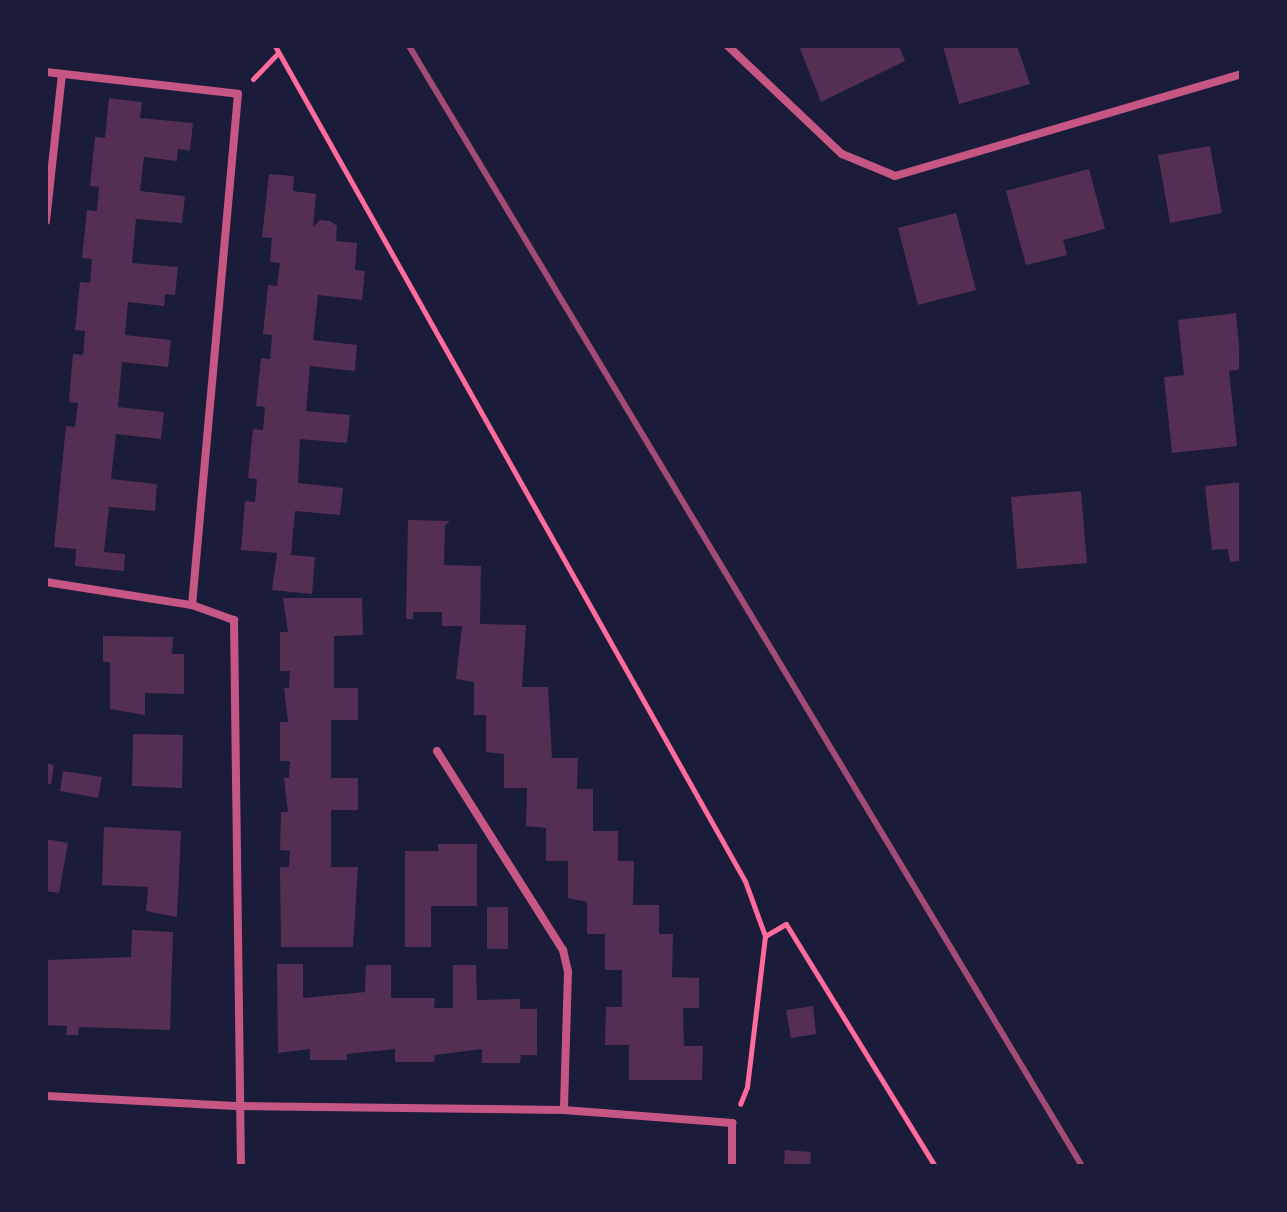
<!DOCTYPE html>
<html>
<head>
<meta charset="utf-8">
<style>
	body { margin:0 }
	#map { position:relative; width:1287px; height:1212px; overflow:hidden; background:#1b1b3a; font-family:"Archivo Narrow",sans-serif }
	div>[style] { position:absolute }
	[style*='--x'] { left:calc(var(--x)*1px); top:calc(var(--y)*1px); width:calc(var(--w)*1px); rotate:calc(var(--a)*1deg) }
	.building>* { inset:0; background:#542f53 }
	.path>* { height:5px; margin:-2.5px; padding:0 2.5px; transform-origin:2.5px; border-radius:2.5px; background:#ff6b9d }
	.minor>* { height:8px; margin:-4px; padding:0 4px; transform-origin:4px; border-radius:4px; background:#c65784 }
	.rail>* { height:6px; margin:-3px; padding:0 3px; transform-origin:3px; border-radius:3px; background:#a44b75 }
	span { translate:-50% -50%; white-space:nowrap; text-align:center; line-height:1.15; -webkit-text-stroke:6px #1b1b3a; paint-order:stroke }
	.frame { position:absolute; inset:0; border:48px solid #1b1b3a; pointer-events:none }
</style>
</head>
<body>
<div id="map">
	<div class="building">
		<div style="clip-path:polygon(799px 46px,899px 46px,905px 61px,821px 102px)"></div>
		<div style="clip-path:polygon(943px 46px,1017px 46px,1030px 84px,959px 104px)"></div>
		<div style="clip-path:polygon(109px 98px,142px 102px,140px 118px,193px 123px,190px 151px,178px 149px,177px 161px,144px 157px,140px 191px,185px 196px,182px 223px,136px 219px,132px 263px,178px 267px,175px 295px,165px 294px,164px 306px,128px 302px,125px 335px,171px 340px,168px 367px,122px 362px,118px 407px,164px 412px,161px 439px,116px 434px,111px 479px,157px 484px,155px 511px,109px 507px,104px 552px,125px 554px,124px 571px,75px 566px,76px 549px,54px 547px,66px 426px,75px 427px,78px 403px,69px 402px,73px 354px,83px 355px,85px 331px,75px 330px,80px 282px,90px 283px,92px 259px,82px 258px,87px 210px,97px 211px,99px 187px,90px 186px,95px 137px,105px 138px)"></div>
		<div style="clip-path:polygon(1210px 146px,1222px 213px,1170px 223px,1158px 155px)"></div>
		<div style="clip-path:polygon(1089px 169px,1105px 229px,1063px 240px,1067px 255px,1026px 265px,1006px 191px)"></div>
		<div style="clip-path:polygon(269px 174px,294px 176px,293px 191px,316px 194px,313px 227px,320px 220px,330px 221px,337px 226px,336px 241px,357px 243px,355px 270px,365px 271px,362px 300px,318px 295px,313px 340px,357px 345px,355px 371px,310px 366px,306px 411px,350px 415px,347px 443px,300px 439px,298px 483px,343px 488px,340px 515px,295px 511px,291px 555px,315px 557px,312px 594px,272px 590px,277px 553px,241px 550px,245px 501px,255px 502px,257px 479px,248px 478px,253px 429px,263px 430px,265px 407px,256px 406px,261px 358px,270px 359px,272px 335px,263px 334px,268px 285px,277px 286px,280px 263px,270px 262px,272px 238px,262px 237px)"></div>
		<div style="clip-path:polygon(956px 213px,976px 290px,918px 305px,898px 228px)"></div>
		<div style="clip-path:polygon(1236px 313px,1241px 369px,1229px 371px,1237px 446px,1172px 453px,1164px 377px,1184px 375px,1178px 320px)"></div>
		<div style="clip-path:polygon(1241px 482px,1241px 561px,1230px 562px,1228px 549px,1212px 550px,1205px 486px)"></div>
		<div style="clip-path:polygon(1081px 491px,1087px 563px,1017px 569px,1011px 497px)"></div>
		<div style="clip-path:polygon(408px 520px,450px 521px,445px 525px,444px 565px,481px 566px,480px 624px,526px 625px,522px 687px,548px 687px,552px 758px,578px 758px,577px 789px,593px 789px,593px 831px,618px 831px,618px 861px,634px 861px,633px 905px,659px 905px,659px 934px,673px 934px,672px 977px,699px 978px,699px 1008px,683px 1008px,684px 1046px,703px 1046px,702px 1080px,629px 1080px,629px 1045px,605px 1045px,606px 1007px,622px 1007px,622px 970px,605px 970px,605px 934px,587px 934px,587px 902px,568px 898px,568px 861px,546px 861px,546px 828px,526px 826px,527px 788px,504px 788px,504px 754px,486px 752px,486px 715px,474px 715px,474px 682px,456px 679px,462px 626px,442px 626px,442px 612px,413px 612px,413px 619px,406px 619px)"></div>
		<div style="clip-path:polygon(283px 598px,362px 598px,363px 635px,334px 636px,334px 688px,358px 688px,358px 720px,331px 720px,331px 778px,358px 778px,358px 810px,331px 810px,331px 867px,358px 867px,353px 947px,281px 947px,280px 867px,289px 867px,290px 851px,280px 850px,281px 812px,288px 812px,284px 778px,289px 778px,290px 761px,280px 761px,280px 722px,288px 722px,284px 688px,289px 688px,290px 671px,280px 671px,280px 632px,288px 632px)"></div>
		<div style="clip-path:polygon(103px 636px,173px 637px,172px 654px,184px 654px,184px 694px,145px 693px,145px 715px,110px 709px,110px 662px,103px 662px)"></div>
		<div style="clip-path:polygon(133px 734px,183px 735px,182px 788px,132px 786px)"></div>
		<div style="clip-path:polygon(46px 763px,54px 765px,51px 784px,46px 784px)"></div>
		<div style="clip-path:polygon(63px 771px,102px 777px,98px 798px,60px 791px)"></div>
		<div style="clip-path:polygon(104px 827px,181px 831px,177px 917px,146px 911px,148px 887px,102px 885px)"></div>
		<div style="clip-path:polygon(46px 839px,68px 843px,59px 893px,46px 891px)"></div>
		<div style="clip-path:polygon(438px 844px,477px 844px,477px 906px,431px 906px,431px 947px,405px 947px,405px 851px,438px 851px)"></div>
		<div style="clip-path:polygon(487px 907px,508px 907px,508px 949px,487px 949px)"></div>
		<div style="clip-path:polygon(132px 930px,173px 932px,170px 1030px,79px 1027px,78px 1035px,66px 1035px,67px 1026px,46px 1025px,46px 960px,131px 957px)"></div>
		<div style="clip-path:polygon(277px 964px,303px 964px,303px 998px,365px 992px,366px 965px,391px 965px,391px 998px,435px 998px,434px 1008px,453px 1008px,453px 965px,476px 965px,477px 1000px,520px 999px,520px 1009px,537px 1009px,537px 1055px,521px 1055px,520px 1063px,482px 1063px,482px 1049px,435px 1055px,434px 1062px,395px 1062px,395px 1049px,347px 1054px,347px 1060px,310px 1060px,310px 1049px,278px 1053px)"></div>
		<div style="clip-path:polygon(813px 1006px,816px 1034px,791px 1038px,786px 1010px)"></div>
		<div style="clip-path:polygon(785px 1150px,811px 1152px,810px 1166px,784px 1166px)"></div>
	</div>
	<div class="path">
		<div style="--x:275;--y:46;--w:958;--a:60.63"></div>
		<div style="--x:745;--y:881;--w:59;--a:70"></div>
		<div style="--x:765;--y:936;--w:152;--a:96.8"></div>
		<div style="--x:747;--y:1087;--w:18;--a:112"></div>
		<div style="--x:253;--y:79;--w:36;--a:-46"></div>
		<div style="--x:765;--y:936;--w:24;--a:-30"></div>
		<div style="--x:786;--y:924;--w:284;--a:58.4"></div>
	</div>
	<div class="minor">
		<div style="--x:728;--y:46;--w:157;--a:43.5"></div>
		<div style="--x:842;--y:154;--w:57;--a:22.5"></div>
		<div style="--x:895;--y:176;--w:361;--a:-16.4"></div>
		<div style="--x:46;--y:72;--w:193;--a:6.5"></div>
		<div style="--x:238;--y:94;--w:513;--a:95.14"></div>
		<div style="--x:46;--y:221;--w:148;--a:-83.8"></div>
		<div style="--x:46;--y:582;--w:148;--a:9"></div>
		<div style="--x:192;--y:605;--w:45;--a:19.7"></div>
		<div style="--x:234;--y:620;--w:546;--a:89.27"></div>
		<div style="--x:437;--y:751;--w:236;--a:57.7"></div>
		<div style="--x:563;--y:950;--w:23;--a:77"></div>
		<div style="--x:568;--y:972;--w:138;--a:91.7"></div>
		<div style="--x:46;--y:1096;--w:194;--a:3"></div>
		<div style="--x:240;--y:1106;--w:324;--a:0.7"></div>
		<div style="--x:564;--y:1110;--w:169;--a:4.4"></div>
		<div style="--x:732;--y:1123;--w:43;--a:90"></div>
	</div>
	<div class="rail">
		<div style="--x:409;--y:46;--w:1307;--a:59"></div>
	</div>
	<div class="frame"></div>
</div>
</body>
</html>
